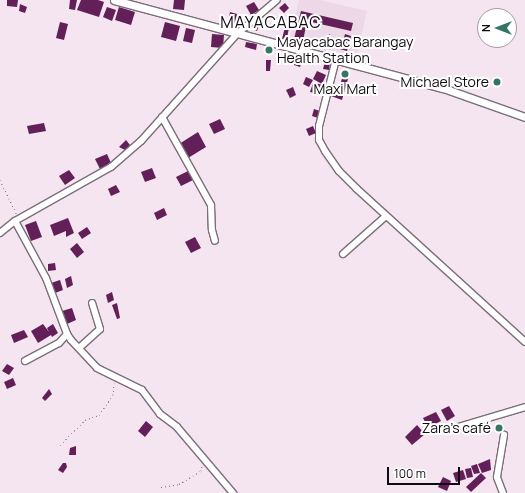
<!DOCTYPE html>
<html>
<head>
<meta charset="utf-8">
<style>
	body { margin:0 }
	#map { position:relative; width:525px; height:493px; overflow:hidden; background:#f4e5f1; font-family:Manrope,sans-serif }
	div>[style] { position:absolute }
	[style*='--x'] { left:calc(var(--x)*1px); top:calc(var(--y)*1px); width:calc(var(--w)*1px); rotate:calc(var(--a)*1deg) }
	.built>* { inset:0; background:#edd8e8 }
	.building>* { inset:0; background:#621f58 }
	.path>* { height:1px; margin-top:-0.5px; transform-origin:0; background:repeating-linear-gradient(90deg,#776e75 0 1px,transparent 0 4px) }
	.roads { filter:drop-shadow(1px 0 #7b6e78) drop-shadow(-1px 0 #7b6e78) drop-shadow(0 1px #7b6e78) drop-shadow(0 -1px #7b6e78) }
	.minor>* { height:6px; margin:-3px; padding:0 3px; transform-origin:3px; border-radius:3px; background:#fff }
	.major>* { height:7px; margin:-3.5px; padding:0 3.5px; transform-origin:3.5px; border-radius:3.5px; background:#fff }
	.dots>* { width:11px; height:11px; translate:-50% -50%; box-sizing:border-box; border:2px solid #fff; border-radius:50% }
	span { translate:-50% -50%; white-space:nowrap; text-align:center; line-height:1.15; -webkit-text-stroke:4px #fff; paint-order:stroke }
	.poi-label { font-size:14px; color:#100b0f }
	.left { translate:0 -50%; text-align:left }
	.right { translate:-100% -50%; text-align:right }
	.quarter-label { font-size:16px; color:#100b0f; letter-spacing:1px }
	.north { position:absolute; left:477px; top:8px; width:40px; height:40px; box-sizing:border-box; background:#fff; border:1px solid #9f9d9f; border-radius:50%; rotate:270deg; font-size:11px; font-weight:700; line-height:16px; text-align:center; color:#100b0f }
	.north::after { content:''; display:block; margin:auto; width:14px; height:18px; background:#347564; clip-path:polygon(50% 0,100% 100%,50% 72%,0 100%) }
	.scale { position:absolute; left:387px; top:467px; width:73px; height:18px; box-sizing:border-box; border:2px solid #100b0f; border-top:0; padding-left:5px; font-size:12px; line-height:14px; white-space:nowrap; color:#100b0f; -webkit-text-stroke:3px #fff; paint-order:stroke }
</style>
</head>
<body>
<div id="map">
	<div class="built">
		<div style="clip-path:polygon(299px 0,320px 0,367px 11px,357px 56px,289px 41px)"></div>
	</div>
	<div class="building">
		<div style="clip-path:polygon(7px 0,18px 0,17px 7px,7px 6px)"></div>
		<div style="clip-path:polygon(70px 0,77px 0,75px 10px,69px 9px)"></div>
		<div style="clip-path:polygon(81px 0,98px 0,104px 2px,99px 17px,77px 10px)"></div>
		<div style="clip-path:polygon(174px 0,185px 0,184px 10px,173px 9px)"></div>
		<div style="clip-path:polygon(254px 2px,259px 10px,251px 15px,246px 6px)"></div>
		<div style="clip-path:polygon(285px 3px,289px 8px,284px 13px,279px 8px)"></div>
		<div style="clip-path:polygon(20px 4px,27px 7px,25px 13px,19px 11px)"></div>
		<div style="clip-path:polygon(107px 7px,116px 10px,112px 21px,103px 17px)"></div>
		<div style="clip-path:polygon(119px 7px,135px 12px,131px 25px,115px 20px)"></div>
		<div style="clip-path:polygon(301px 11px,353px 23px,351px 31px,307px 21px,303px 41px,294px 39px)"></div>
		<div style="clip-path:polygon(230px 12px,237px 14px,235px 24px,228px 22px)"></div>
		<div style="clip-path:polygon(253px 19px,260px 22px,257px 31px,253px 29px)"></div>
		<div style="clip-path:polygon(60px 22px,68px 24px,64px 40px,56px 38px)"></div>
		<div style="clip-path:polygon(165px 22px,180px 26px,176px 41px,161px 37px)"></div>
		<div style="clip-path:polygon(285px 27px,289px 28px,287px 38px,282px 39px)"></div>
		<div style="clip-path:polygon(186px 28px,195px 30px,192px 43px,183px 41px)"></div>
		<div style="clip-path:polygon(212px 34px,224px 35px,223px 48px,211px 47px)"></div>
		<div style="clip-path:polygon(345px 34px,351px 36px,347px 51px,336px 48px,338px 40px,343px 41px)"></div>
		<div style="clip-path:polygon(246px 42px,257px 44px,256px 50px,245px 47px)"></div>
		<div style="clip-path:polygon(267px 46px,274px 48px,271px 54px,265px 52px)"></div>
		<div style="clip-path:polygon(297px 57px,303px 58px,300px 67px,294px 65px)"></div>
		<div style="clip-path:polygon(266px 60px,271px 60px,270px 71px,266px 71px)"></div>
		<div style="clip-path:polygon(325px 62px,330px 63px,329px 70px,323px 69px)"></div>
		<div style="clip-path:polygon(317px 71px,326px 75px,322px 84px,313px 79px)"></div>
		<div style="clip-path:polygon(344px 71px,350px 72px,342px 100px,331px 96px,332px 92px,338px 93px)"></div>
		<div style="clip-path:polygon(306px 77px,313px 80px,309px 87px,303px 84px)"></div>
		<div style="clip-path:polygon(313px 83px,324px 85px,322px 95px,310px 92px)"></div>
		<div style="clip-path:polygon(293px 87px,296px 95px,290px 98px,286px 90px)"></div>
		<div style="clip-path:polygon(314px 109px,320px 111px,318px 118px,312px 116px)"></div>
		<div style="clip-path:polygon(220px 119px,225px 129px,214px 134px,209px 124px)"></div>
		<div style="clip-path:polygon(44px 123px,46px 131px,29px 134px,27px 126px)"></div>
		<div style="clip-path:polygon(313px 126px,316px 133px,309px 136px,306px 129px)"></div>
		<div style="clip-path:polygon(198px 132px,206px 147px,188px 158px,179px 144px)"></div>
		<div style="clip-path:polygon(126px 140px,130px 145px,125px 150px,119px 147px)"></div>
		<div style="clip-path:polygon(107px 154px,111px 163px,100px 169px,95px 159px)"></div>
		<div style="clip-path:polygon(152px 168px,156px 178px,145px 182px,141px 172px)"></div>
		<div style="clip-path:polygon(69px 170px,75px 178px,65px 185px,59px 176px)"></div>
		<div style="clip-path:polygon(188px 171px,193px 180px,181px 186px,176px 177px)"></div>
		<div style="clip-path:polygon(116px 185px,120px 192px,111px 196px,108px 189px)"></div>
		<div style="clip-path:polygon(164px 208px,167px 215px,157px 220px,154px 213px)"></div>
		<div style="clip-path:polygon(68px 218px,74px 233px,66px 237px,66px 231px,54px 236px,50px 225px)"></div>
		<div style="clip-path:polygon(36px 221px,42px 237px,31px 241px,25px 225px)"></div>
		<div style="clip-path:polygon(87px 227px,91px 233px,82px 239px,78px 233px)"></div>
		<div style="clip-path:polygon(195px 237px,201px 248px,191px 253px,185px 242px)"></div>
		<div style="clip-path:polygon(77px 243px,84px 252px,77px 258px,70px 249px)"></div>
		<div style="clip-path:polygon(55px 263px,56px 270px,48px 271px,48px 264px)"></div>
		<div style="clip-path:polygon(71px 276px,73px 285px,67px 288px,65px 279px)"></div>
		<div style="clip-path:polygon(60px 280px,63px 290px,55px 293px,51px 283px)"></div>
		<div style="clip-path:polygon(112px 292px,114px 300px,108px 303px,106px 295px)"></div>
		<div style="clip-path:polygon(117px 303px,120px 318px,117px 319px,112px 305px)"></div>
		<div style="clip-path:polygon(72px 308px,76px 320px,67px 324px,62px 311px)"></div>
		<div style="clip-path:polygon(43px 324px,49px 332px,47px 328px,53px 324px,58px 333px,52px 337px,51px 335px,38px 343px,31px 331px)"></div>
		<div style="clip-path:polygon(24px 330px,28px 337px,14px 343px,11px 335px)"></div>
		<div style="clip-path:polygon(7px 364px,14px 368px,9px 375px,2px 371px)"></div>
		<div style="clip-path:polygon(13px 378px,16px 385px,7px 389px,4px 382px)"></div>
		<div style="clip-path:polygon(49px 389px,52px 394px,45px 401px,42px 398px)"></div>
		<div style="clip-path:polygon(449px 406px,455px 416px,447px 421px,441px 410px)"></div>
		<div style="clip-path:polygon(436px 412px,441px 421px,428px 428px,423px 418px)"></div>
		<div style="clip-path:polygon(146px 421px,153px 427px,145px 437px,138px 431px)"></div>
		<div style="clip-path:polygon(417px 425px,425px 434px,412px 445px,405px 437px)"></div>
		<div style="clip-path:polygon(76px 446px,76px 455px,69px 455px,70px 448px)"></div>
		<div style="clip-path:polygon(490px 459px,491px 470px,482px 473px,478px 464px)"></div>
		<div style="clip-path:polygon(63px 463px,66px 463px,67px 467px,63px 473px,58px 470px)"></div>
		<div style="clip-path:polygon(477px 464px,480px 473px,474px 474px,471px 466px)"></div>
		<div style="clip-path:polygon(471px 468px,473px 477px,467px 478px,465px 469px)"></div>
		<div style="clip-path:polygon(463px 470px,466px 479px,456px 482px,453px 473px)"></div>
		<div style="clip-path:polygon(481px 473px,486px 478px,471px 492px,466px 487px)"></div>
		<div style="clip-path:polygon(443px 477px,451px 481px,447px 491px,438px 487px)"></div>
	</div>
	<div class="path">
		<div style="--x:325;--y:50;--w:19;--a:-74"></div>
		<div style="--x:0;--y:180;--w:37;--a:64"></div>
		<div style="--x:60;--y:445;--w:35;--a:-45"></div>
		<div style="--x:85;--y:420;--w:15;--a:-20"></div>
		<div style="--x:99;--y:415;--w:24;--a:-55"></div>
		<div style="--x:113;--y:395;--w:12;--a:-85"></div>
		<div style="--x:161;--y:487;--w:18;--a:-9"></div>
		<div style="--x:179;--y:484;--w:26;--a:-31"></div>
		<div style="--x:201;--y:471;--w:6;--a:-81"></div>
	</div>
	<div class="roads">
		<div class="minor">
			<div style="--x:336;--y:59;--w:69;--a:104.2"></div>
			<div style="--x:319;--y:126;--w:14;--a:90"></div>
			<div style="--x:319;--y:140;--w:13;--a:61"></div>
			<div style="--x:325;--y:151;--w:24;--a:55"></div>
			<div style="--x:339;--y:171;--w:25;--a:45"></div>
			<div style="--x:357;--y:189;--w:227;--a:42.3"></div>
			<div style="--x:162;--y:117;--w:101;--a:60.9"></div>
			<div style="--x:211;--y:205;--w:25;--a:88"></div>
			<div style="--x:212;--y:230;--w:11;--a:75"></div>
			<div style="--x:15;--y:221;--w:65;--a:61.5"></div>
			<div style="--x:46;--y:278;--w:60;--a:69.4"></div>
			<div style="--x:67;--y:334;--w:7;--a:56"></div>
			<div style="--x:71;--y:340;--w:38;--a:47"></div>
			<div style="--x:97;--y:368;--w:50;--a:26.1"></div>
			<div style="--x:142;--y:390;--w:30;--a:53"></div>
			<div style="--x:160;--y:414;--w:21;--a:37"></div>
			<div style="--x:177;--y:427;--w:87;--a:49.7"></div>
			<div style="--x:0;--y:233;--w:19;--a:-39"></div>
			<div style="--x:15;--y:221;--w:110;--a:-29.4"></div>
			<div style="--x:111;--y:167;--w:40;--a:-41"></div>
			<div style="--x:141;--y:141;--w:144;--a:-48.1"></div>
			<div style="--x:237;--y:34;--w:52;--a:-40.4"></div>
			<div style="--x:343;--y:254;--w:57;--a:-41.5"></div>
			<div style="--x:79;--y:348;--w:28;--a:-42"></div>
			<div style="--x:100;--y:329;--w:27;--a:-107"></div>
			<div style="--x:25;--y:361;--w:38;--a:-28"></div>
			<div style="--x:59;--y:343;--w:12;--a:-48"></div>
			<div style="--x:458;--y:427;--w:70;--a:-16.6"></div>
			<div style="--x:503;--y:493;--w:17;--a:-111"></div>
			<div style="--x:497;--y:477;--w:43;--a:-80.5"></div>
		</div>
		<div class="major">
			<div style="--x:114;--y:0;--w:341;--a:15"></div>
			<div style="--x:443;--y:88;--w:87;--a:19.5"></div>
		</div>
	</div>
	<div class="dots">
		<div style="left:269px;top:50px;background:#347564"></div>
		<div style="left:345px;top:74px;background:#347564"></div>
		<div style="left:497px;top:82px;background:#347564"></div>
		<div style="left:499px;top:428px;background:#347564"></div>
	</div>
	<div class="poi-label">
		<span class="left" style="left:277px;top:50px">Mayacabac Barangay<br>Health Station</span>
		<span class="right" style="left:489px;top:82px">Michael Store</span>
		<span style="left:345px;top:89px">Maxi Mart</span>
		<span class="right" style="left:491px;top:428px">Zara's café</span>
	</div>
	<div class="quarter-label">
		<span style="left:271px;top:22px">MAYACABAC</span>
	</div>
	<div class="north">N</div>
	<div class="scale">100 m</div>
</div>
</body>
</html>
